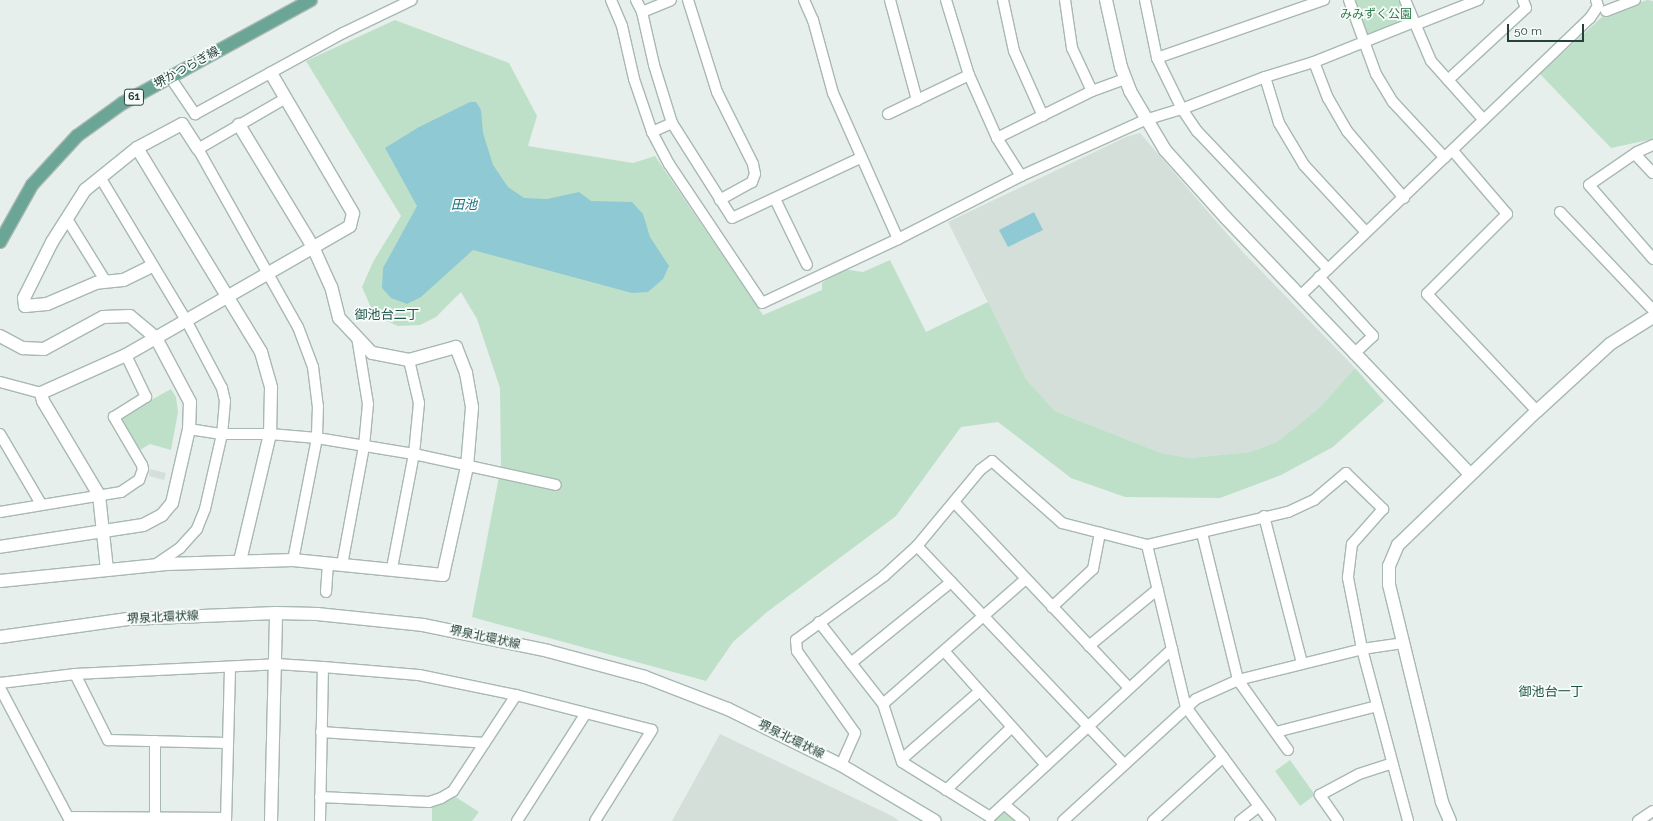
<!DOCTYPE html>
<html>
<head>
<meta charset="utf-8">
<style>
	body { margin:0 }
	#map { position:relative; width:1653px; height:821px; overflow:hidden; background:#e6efeb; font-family:Raleway,"Noto Sans JP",sans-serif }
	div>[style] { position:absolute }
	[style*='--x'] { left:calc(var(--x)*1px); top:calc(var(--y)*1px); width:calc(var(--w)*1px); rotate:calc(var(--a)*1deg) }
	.built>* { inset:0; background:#d4dfda }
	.green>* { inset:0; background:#bfe0c8 }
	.water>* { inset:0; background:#8ec9d4 }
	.roads { filter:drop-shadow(1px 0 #a8b8b2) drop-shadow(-1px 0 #a8b8b2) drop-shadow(0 1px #a8b8b2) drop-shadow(0 -1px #a8b8b2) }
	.street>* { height:10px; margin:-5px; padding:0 5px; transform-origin:5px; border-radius:5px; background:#fff }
	.secondary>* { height:12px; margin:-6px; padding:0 6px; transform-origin:6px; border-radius:6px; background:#fff }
	.primary>* { height:12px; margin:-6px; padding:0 6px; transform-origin:6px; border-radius:6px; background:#6aa596 }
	span { translate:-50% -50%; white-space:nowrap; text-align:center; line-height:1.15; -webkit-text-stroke:3.5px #f7fbf9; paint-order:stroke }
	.shield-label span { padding:1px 3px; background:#f7fbf9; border:1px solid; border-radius:3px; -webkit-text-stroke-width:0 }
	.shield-label { font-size:11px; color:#24423a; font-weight:700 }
	.park-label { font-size:12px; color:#2d7a4b }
	.street-label { font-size:12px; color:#24423a }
	.water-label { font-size:13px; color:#1c6f80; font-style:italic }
	.neighbourhood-label { font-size:13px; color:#1f5548 }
	.scale { position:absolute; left:1507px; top:24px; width:77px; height:18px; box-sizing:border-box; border:2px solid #24423a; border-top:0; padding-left:5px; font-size:12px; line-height:14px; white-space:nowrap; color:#24423a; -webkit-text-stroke:3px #f7fbf9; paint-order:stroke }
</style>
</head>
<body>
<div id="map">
	<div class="built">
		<div style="clip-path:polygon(1140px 133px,1241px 250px,1355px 368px,1319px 408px,1277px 442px,1250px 452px,1190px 458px,1161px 453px,1055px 411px,1026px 379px,948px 222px,1126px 137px)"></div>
		<div style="clip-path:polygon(150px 469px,166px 473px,164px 480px,149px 476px)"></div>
		<div style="clip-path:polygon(720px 734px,892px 816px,899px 821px,672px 821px)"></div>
	</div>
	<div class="green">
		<div style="clip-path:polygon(1354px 0,1405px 0,1412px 19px,1366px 35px)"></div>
		<div style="clip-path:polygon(1647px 0,1653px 1px,1653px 139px,1611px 148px,1540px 74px,1603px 16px)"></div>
		<div style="clip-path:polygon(395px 20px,509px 63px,537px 116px,528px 146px,633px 163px,655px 156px,763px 315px,822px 290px,822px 283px,843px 269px,863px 272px,890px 260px,926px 332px,988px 302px,1026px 379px,1055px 411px,1161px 453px,1190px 458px,1250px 452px,1277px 442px,1319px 408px,1355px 368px,1384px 401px,1333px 447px,1281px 475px,1220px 498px,1125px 497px,1071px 478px,998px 422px,961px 427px,896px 516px,767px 612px,733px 642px,706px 681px,472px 617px,501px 466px,500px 388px,477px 319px,461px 292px,436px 317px,420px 325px,398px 326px,384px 320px,372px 310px,362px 287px,373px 262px,401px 216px,306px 61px)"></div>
		<div style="clip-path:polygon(171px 389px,176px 397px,178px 412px,171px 450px,150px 444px,140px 450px,123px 420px,124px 415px)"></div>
		<div style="clip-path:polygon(1290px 760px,1315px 795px,1300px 806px,1275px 771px)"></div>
		<div style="clip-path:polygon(454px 796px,479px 812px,472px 821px,432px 821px,432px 807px)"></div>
		<div style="clip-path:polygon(1005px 813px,1016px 821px,993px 821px,1000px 815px)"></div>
	</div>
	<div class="water">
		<div style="clip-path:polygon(470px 102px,476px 102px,481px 110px,483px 133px,493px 165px,508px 187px,524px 198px,547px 199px,579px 192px,591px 201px,632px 202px,643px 214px,650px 237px,669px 266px,663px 279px,648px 292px,632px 293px,473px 250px,421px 297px,407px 304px,391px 298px,382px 288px,383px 268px,417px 206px,385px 148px,419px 127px)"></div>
		<div style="clip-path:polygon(1034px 212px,1043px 230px,1008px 247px,999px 230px)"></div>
	</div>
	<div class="roads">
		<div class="street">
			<div style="--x:611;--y:0;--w:28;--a:67"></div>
			<div style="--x:622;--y:26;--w:54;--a:77.2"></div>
			<div style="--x:634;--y:79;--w:56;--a:71.2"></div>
			<div style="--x:652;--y:132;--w:36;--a:62"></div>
			<div style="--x:669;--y:164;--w:167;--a:56.2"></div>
			<div style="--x:762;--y:303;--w:150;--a:-25.2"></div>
			<div style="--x:898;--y:239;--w:138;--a:-27.1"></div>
			<div style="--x:1021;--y:176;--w:136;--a:-24.3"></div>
			<div style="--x:1145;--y:120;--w:39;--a:-17"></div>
			<div style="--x:1182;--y:109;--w:89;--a:-21.1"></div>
			<div style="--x:1265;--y:77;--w:51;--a:-17"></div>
			<div style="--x:1314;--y:62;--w:108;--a:-21.8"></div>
			<div style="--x:636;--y:0;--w:13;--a:63"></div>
			<div style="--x:642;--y:12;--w:54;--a:77.2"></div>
			<div style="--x:654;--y:65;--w:61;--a:72.8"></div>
			<div style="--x:672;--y:123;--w:112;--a:57.7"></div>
			<div style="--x:732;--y:218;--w:141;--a:-25.1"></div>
			<div style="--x:688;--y:0;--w:96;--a:72.5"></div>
			<div style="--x:717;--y:92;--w:80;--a:63.4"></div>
			<div style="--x:753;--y:164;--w:10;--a:79"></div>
			<div style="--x:755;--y:174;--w:9;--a:111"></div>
			<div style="--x:752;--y:182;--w:37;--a:151"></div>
			<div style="--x:804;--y:0;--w:22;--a:66"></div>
			<div style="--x:813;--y:20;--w:76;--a:74.7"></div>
			<div style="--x:833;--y:93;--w:160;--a:66"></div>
			<div style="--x:890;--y:0;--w:104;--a:74.9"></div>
			<div style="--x:946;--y:0;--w:78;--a:73"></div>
			<div style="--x:969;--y:75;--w:69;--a:66"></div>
			<div style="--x:997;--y:138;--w:45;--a:57.7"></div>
			<div style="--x:1003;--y:0;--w:52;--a:77.8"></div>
			<div style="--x:1014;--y:51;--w:71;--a:66"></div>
			<div style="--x:1065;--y:0;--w:49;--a:81.7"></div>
			<div style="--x:1072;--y:48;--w:47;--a:65.1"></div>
			<div style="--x:1145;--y:0;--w:59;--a:78.3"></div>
			<div style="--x:1157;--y:58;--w:57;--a:63.9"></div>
			<div style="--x:1182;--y:109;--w:27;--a:56"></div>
			<div style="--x:1197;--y:131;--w:190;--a:46.5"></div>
			<div style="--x:1349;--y:0;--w:79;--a:70"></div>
			<div style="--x:1376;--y:74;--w:33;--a:59"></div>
			<div style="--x:1393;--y:102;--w:76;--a:47.1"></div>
			<div style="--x:1405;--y:0;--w:66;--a:66.9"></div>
			<div style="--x:1431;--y:61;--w:78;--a:48.1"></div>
			<div style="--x:1606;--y:11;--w:31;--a:-21"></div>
			<div style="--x:642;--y:12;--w:31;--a:-22"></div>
			<div style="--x:1417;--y:24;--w:66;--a:-21.5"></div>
			<div style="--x:1157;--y:58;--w:177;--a:-19.2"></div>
			<div style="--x:1314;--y:62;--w:39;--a:69"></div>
			<div style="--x:1328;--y:98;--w:38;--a:60"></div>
			<div style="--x:1347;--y:131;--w:88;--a:49.6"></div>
			<div style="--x:170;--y:77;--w:45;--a:56"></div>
			<div style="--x:195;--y:114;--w:169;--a:-28.7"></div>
			<div style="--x:343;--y:33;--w:76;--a:-25.6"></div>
			<div style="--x:1265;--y:77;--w:48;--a:73.1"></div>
			<div style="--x:1279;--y:123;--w:49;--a:59.2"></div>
			<div style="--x:1304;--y:165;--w:90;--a:47.3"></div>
			<div style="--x:1448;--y:80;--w:106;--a:-42.7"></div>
			<div style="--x:1526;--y:8;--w:9;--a:-111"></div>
			<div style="--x:286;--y:98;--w:102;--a:149.9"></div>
			<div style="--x:198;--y:149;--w:204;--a:60.7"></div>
			<div style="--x:298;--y:327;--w:43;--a:69.4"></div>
			<div style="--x:313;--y:367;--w:39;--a:83"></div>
			<div style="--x:318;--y:406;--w:32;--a:92"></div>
			<div style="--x:317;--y:438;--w:124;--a:101.1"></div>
			<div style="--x:888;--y:114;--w:90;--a:-25.7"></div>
			<div style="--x:652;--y:132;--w:22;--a:-24"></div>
			<div style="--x:997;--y:138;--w:106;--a:-26.3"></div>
			<div style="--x:1092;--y:91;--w:35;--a:-20"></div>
			<div style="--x:1653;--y:145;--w:17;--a:156"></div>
			<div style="--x:1637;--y:152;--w:58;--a:145.5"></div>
			<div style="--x:1589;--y:185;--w:98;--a:49.1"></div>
			<div style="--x:1453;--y:151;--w:83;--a:49.4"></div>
			<div style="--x:1507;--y:214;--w:113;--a:135"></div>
			<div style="--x:1427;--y:294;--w:161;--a:46.8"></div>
			<div style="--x:1635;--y:154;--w:26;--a:47"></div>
			<div style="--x:100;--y:177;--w:167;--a:59"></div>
			<div style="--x:186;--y:320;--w:77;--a:62.1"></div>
			<div style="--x:222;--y:388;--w:13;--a:77"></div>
			<div style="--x:225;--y:401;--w:33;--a:95"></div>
			<div style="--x:222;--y:434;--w:77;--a:102.8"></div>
			<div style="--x:205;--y:509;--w:22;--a:112"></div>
			<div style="--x:197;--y:529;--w:25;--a:132"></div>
			<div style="--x:180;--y:548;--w:30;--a:146"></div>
			<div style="--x:775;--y:199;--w:73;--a:64.1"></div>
			<div style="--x:1560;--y:212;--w:135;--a:46.5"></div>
			<div style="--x:67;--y:219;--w:74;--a:58.2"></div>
			<div style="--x:1319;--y:277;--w:80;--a:47.5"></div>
			<div style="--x:1373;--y:336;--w:26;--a:137"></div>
			<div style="--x:1300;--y:296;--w:402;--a:-43.8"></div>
			<div style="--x:1590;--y:18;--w:14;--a:-56"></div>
			<div style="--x:1598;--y:6;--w:6;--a:-108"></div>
			<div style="--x:0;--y:382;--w:42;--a:15"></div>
			<div style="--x:189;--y:429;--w:33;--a:9"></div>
			<div style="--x:222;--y:434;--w:48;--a:0"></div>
			<div style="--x:270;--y:434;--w:47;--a:4.9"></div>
			<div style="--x:317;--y:438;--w:98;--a:9.4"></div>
			<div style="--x:414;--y:454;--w:145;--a:12.3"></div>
			<div style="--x:0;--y:434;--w:81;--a:59.6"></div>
			<div style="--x:954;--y:502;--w:255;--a:46.7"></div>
			<div style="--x:0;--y:512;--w:123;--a:-9.4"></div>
			<div style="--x:121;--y:492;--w:22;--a:-34"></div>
			<div style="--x:139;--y:480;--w:12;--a:-70"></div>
			<div style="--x:143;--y:469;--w:4;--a:-104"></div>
			<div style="--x:142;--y:465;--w:56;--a:-120.3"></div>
			<div style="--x:114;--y:417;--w:38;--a:-32"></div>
			<div style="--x:146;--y:397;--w:47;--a:-115.5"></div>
			<div style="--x:1264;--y:516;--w:152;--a:75.5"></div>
			<div style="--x:1202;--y:533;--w:151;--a:76.2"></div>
			<div style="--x:1238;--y:680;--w:86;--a:54.5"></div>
			<div style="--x:1147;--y:545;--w:167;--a:76.5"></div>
			<div style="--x:1186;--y:707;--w:142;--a:53.6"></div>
			<div style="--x:917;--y:546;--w:301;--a:46.5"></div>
			<div style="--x:342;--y:565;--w:121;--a:-79.5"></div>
			<div style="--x:364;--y:446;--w:42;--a:-84.6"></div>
			<div style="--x:368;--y:404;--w:68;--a:-99.3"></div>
			<div style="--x:392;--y:568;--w:116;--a:-79.1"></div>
			<div style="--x:414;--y:454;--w:51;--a:-84.4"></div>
			<div style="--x:419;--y:403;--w:44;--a:-103.1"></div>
			<div style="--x:326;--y:592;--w:29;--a:-86"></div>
			<div style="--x:1052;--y:607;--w:56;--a:-42.8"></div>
			<div style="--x:1093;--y:569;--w:37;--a:-79"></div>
			<div style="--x:819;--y:622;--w:104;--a:52"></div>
			<div style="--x:883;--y:704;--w:61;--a:71.9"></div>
			<div style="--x:902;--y:762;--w:104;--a:32"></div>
			<div style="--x:990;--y:817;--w:248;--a:-42.7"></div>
			<div style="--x:1089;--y:646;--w:89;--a:-39.6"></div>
			<div style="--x:945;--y:652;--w:152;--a:48.2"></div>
			<div style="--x:851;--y:663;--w:129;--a:-39"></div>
			<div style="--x:75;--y:674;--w:74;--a:63.4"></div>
			<div style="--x:108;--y:740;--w:119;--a:1.4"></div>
			<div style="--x:0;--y:683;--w:76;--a:-6.8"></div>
			<div style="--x:75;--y:674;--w:201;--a:-2.8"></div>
			<div style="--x:276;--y:664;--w:47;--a:3.7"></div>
			<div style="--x:323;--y:667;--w:96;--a:4.8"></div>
			<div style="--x:419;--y:675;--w:99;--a:11.7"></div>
			<div style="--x:516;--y:695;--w:140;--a:14.4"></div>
			<div style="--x:652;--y:730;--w:107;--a:122.1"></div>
			<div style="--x:0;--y:688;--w:150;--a:62.2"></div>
			<div style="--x:883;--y:704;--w:190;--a:-41.2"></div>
			<div style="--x:321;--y:732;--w:164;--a:3.8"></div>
			<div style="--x:1276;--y:732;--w:104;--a:-14.4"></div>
			<div style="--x:902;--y:759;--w:103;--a:-41.1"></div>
			<div style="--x:841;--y:765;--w:35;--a:-66"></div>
			<div style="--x:855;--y:733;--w:100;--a:-125.3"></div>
			<div style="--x:797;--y:651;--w:11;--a:-95"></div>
			<div style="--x:796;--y:640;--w:109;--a:-36"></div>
			<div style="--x:884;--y:576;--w:45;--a:-42.3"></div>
			<div style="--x:917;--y:546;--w:99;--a:-50.3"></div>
			<div style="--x:980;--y:470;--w:15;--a:-37"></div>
			<div style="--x:992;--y:461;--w:94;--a:41.5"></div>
			<div style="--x:1062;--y:523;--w:88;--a:14.5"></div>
			<div style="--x:1147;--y:545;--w:145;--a:-13.2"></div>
			<div style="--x:1288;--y:512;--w:29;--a:-25"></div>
			<div style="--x:1314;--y:500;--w:42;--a:-40.2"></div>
			<div style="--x:1346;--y:473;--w:52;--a:44.2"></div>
			<div style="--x:1383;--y:509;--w:47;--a:131.5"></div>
			<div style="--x:1352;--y:544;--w:34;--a:97"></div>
			<div style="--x:1348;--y:578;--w:72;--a:78.8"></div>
			<div style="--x:1362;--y:649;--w:178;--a:75"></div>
			<div style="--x:946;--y:790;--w:91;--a:-43.7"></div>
			<div style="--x:320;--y:797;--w:109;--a:2.6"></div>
			<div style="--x:429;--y:802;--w:13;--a:-18"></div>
			<div style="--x:441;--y:798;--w:14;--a:-30"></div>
			<div style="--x:453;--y:791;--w:115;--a:-56.7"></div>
			<div style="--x:1005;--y:805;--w:25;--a:40"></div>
			<div style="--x:70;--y:817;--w:156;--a:0.4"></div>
			<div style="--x:155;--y:821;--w:80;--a:-90"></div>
			<div style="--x:226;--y:821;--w:154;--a:-88.5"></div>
			<div style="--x:320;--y:821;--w:154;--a:-88.9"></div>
			<div style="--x:517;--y:821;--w:128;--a:-57.4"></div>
			<div style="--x:1063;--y:821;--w:180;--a:-42.5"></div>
			<div style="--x:1196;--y:699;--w:46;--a:-24.3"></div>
			<div style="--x:1238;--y:680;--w:128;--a:-14"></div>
			<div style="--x:1362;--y:649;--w:41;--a:-8.3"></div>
			<div style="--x:1153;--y:821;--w:95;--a:-42.4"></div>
			<div style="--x:1240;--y:821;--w:24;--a:-38"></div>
			<div style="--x:1338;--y:821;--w:32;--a:-125"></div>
			<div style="--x:1320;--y:795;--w:44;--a:-28.3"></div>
			<div style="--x:1359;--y:774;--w:35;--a:-18"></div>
			<div style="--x:1638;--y:821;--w:18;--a:-34"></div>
		</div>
		<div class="secondary">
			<div style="--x:1106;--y:0;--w:69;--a:77.4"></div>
			<div style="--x:1121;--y:67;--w:26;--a:69"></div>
			<div style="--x:1130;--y:91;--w:69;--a:59.3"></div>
			<div style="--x:1165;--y:150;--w:91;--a:48.1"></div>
			<div style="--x:1226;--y:218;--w:354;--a:46.4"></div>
			<div style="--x:137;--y:148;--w:239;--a:58.7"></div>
			<div style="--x:261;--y:352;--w:37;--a:74"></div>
			<div style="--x:271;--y:388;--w:46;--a:91.2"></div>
			<div style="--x:270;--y:434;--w:130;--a:103.3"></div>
			<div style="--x:152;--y:266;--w:32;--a:154"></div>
			<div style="--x:123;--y:280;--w:27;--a:174"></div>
			<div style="--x:96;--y:283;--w:53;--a:156.8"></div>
			<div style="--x:47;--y:304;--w:22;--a:175"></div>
			<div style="--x:25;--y:306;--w:8;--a:-97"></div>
			<div style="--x:24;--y:298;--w:63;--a:-63.4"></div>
			<div style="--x:52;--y:242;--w:62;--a:-57.6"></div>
			<div style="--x:85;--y:190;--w:67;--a:-38.9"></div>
			<div style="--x:137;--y:148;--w:51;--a:-28.1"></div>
			<div style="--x:182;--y:124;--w:30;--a:57"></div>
			<div style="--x:0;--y:336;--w:26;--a:28"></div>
			<div style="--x:23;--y:348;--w:21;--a:3"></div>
			<div style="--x:44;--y:349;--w:67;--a:-28.5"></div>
			<div style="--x:103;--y:317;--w:27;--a:-2"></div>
			<div style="--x:130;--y:316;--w:34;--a:40"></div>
			<div style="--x:156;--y:338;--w:72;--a:62"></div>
			<div style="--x:190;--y:402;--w:27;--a:92"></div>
			<div style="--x:189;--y:429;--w:76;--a:102.9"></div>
			<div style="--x:172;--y:503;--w:16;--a:130"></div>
			<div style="--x:162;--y:515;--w:21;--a:152"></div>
			<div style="--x:143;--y:525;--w:145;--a:171.3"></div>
			<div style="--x:107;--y:570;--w:75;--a:-96.1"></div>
			<div style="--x:99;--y:495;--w:109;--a:-120.8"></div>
			<div style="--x:43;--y:401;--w:8;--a:-104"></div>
			<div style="--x:41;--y:393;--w:93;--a:-24.1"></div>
			<div style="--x:126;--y:355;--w:258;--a:-29.9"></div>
			<div style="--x:350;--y:226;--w:13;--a:-77"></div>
			<div style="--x:353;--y:213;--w:162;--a:-120.4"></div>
			<div style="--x:0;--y:581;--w:167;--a:-5.8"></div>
			<div style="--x:166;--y:564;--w:127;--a:-1.8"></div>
			<div style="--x:293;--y:560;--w:151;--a:5.7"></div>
			<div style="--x:443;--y:575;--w:111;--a:-77.5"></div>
			<div style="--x:467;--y:467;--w:60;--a:-85.2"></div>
			<div style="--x:472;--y:407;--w:35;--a:-100"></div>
			<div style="--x:466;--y:373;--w:28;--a:-111"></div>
			<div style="--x:456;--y:347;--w:49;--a:164.5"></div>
			<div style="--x:409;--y:360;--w:38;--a:-169"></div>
			<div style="--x:372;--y:353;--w:48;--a:-133.3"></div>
			<div style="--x:339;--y:318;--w:32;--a:-104"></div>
			<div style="--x:331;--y:287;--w:44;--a:-114.2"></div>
			<div style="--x:313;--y:247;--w:143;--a:-121.2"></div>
			<div style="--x:0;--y:637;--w:129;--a:-8"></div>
			<div style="--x:128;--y:619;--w:148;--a:-2.3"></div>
			<div style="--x:276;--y:613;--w:41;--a:1.4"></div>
			<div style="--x:317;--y:614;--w:107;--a:5.9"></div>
			<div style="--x:423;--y:625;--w:128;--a:11.7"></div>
			<div style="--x:548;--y:651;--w:100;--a:15"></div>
			<div style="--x:645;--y:677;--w:89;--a:21.1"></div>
			<div style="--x:728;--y:709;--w:126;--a:26.4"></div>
			<div style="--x:841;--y:765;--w:109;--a:30.8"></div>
			<div style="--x:271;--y:821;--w:208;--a:-88.6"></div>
			<div style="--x:1450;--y:821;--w:21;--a:-113"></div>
			<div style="--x:1442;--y:802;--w:223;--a:-103.7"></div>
			<div style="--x:1389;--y:585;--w:19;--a:-90"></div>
			<div style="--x:1389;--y:566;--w:23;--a:-67"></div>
			<div style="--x:1398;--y:545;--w:193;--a:-44"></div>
			<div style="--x:1537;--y:411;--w:99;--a:-42.5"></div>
			<div style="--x:1610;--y:344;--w:51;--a:-32.1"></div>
		</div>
		<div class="primary">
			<div style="--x:0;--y:242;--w:65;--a:-60.7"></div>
			<div style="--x:32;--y:185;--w:67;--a:-47.4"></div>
			<div style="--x:77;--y:136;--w:57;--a:-35.7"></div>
			<div style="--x:123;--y:103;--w:214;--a:-28.7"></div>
		</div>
	</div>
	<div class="shield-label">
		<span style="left:134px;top:97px">61</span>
	</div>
	<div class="park-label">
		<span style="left:1376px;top:15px">みみずく公園</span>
	</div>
	<div class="street-label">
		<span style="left:187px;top:68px;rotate:-29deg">堺かつらぎ線</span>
		<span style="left:163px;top:618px;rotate:-3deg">堺泉北環状線</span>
		<span style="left:485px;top:638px;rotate:12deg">堺泉北環状線</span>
		<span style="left:791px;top:740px;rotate:26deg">堺泉北環状線</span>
	</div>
	<div class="water-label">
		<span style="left:464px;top:205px">田池</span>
	</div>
	<div class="neighbourhood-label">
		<span style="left:387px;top:315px">御池台二丁</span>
		<span style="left:1551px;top:692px">御池台一丁</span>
	</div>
	<div class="scale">50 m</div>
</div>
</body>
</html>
